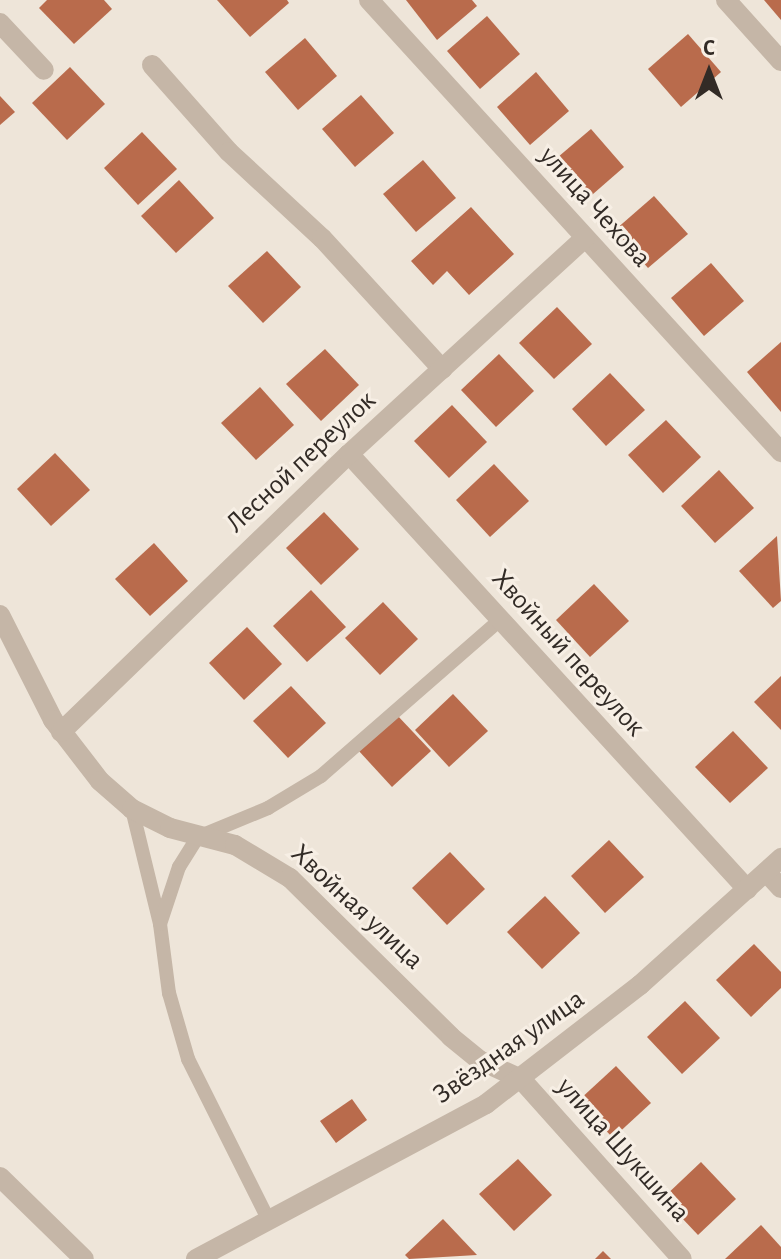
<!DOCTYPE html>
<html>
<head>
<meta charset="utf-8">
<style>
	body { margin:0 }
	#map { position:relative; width:781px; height:1259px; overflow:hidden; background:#eee5d9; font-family:"Alegreya Sans",sans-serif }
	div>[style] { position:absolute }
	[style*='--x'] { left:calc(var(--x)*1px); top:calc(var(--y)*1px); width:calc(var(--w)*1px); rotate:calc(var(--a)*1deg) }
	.building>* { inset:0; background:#b96b4c }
	.service>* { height:14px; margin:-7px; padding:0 7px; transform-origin:7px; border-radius:7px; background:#c5b6a7 }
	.minor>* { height:20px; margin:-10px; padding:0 10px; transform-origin:10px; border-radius:10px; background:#c5b6a7 }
	.tertiary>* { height:20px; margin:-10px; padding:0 10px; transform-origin:10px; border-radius:10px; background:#c5b6a7 }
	span { translate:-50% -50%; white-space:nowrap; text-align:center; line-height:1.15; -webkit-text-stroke:6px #f7efe5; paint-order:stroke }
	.street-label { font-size:28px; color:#322b26 }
	.north { position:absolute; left:669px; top:32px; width:80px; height:80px; -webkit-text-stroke:6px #f7efe5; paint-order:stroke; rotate:0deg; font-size:22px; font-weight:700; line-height:32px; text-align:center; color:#322b26 }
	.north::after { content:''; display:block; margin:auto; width:28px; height:36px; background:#322b26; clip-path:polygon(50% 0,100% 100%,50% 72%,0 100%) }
</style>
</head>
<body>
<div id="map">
	<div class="building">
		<div style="clip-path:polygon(47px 0,104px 0,112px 9px,74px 44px,39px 8px)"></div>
		<div style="clip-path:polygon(217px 0,287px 0,289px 3px,250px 37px)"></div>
		<div style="clip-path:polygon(406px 0,472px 0,477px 6px,437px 40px)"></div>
		<div style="clip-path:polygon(764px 0,781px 0,781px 20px)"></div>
		<div style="clip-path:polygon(487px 16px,520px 54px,480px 89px,447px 51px)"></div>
		<div style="clip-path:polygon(688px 34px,721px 72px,681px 107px,648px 69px)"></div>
		<div style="clip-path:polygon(305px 38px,337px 76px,298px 110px,265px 72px)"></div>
		<div style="clip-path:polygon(70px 67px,105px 104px,67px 140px,32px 103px)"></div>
		<div style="clip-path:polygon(536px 72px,569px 111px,530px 145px,497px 107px)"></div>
		<div style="clip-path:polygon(361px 95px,394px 133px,355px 167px,322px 129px)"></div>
		<div style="clip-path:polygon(0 96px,15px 112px,0 125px)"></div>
		<div style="clip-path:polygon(591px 129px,624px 167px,585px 201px,551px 163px)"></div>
		<div style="clip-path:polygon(142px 132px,177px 169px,138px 205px,104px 168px)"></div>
		<div style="clip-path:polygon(423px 160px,456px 198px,416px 232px,383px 194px)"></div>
		<div style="clip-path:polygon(179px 180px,214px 218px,176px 253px,141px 216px)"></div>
		<div style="clip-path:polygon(654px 196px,688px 234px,648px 268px,615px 230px)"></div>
		<div style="clip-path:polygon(471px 207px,514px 254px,469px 295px,447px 271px,433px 285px,411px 261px)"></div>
		<div style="clip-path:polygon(267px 251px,301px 287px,263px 323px,228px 286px)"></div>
		<div style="clip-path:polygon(711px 263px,744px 301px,704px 336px,671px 298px)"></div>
		<div style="clip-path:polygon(557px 307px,592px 344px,554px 379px,519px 343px)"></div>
		<div style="clip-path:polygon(781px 342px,781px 412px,747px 372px)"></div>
		<div style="clip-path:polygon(325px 349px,359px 385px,321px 421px,286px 384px)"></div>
		<div style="clip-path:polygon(499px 354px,534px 391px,496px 427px,461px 390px)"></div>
		<div style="clip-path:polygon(610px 373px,645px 410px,606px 446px,572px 409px)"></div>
		<div style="clip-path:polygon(260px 387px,294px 425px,256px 460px,221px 423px)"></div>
		<div style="clip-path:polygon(452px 405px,487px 442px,449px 478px,414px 441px)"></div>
		<div style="clip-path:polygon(666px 420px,701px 457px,663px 493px,628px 455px)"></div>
		<div style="clip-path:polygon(55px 453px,90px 490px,51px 526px,17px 489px)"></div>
		<div style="clip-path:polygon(494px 464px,529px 501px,490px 537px,456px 500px)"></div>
		<div style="clip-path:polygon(719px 470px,754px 508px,715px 543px,681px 506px)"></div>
		<div style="clip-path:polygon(324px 512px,359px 549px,321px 585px,286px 548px)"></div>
		<div style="clip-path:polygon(777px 536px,781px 601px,773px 608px,739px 571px)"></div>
		<div style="clip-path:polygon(154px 543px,188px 581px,150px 616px,115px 579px)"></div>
		<div style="clip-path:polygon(594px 584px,629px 621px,590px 657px,556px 620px)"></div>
		<div style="clip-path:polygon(311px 590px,346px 627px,307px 662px,273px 626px)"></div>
		<div style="clip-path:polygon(383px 602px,418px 639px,380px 675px,345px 638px)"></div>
		<div style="clip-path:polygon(247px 627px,282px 664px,244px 700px,209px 663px)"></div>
		<div style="clip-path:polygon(781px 676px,781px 730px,754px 702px)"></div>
		<div style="clip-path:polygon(291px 686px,326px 723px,288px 758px,253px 721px)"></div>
		<div style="clip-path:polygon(453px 694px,488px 731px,449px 767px,415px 730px)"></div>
		<div style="clip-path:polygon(396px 714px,431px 751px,392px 787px,358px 750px)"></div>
		<div style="clip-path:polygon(733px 731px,768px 768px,730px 803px,695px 767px)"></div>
		<div style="clip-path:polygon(609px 840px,644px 877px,605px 913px,571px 876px)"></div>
		<div style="clip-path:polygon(450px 852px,485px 889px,447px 925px,412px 888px)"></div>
		<div style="clip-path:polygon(545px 896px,580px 933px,542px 969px,507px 932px)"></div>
		<div style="clip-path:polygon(754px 944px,781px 972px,781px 988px,751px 1017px,716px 980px)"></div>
		<div style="clip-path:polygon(685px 1001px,720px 1038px,682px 1074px,647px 1037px)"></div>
		<div style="clip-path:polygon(616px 1066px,651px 1103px,613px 1138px,578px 1101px)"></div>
		<div style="clip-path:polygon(352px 1099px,367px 1120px,336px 1143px,320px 1121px)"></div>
		<div style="clip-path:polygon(518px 1159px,552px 1195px,514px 1231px,479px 1194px)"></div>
		<div style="clip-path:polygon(701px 1162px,736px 1199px,698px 1235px,663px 1198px)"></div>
		<div style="clip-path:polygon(443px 1219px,477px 1255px,409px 1259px,405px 1255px)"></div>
		<div style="clip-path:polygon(761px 1225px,781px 1247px,781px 1259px,725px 1259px)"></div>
		<div style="clip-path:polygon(603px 1251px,611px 1259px,595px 1259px)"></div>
	</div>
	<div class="service">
		<div style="--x:132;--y:809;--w:118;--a:76.3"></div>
		<div style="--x:160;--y:924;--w:70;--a:82.6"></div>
		<div style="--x:169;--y:993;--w:69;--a:73.9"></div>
		<div style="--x:188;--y:1059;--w:177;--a:63.4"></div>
		<div style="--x:160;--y:924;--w:60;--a:-71.6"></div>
		<div style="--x:179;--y:867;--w:36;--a:-58"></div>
		<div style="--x:198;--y:837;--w:76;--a:-22.5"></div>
		<div style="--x:268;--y:808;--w:62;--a:-31.1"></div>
		<div style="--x:321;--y:776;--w:237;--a:-41.1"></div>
	</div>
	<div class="minor">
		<div style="--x:369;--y:0;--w:612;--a:47.65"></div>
		<div style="--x:726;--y:0;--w:82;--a:48"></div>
		<div style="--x:0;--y:23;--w:64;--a:46.9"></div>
		<div style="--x:152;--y:65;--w:116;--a:48.5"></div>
		<div style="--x:229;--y:152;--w:127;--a:42.8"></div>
		<div style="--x:322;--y:238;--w:178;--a:47.5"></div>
		<div style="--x:349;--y:454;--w:590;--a:47.54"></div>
		<div style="--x:0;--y:615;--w:118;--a:63.2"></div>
		<div style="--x:53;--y:720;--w:77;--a:52.4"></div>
		<div style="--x:100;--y:781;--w:43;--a:41.2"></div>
		<div style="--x:132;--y:809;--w:42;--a:26.6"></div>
		<div style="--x:170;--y:828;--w:67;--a:14.7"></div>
		<div style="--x:235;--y:845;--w:64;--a:31"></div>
		<div style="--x:290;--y:878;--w:226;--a:44.6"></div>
		<div style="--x:451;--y:1037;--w:36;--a:39"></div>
		<div style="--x:479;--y:1060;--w:46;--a:24.3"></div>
		<div style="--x:521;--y:1079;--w:241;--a:48.2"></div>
		<div style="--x:61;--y:732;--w:400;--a:-44"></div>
		<div style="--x:349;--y:454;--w:320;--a:-42.5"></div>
		<div style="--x:766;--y:872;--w:22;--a:47"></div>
	</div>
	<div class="tertiary">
		<div style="--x:0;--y:1177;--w:117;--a:44.3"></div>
		<div style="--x:196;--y:1259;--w:329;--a:-28.1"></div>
		<div style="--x:486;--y:1104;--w:195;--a:-37.7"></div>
		<div style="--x:640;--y:985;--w:190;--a:-42"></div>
	</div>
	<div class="street-label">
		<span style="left:595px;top:207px;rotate:48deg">улица Чехова</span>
		<span style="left:301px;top:462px;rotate:-43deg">Лесной переулок</span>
		<span style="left:568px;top:653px;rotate:48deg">Хвойный переулок</span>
		<span style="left:357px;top:907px;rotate:43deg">Хвойная улица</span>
		<span style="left:509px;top:1047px;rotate:-35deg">Звёздная улица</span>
		<span style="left:623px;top:1150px;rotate:48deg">улица Шукшина</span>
	</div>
	<div class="north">С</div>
</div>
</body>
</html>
